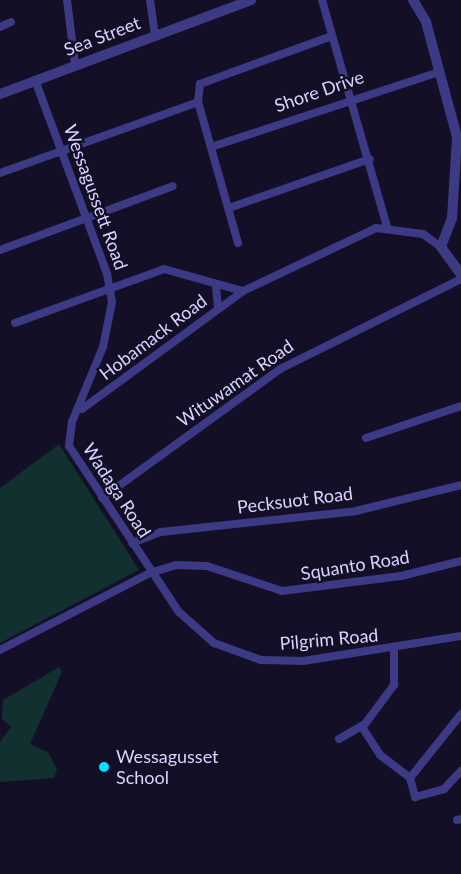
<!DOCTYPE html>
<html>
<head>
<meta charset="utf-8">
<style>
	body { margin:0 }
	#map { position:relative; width:461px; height:874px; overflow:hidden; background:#130f26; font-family:Lato,sans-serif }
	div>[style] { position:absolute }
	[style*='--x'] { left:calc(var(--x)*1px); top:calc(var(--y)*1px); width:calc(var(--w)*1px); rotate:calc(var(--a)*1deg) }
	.green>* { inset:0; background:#12302f }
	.minor>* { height:8px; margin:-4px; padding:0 4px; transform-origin:4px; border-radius:4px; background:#3d3a85 }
	.tertiary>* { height:10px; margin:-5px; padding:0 5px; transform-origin:5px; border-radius:5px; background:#3d3a85 }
	.dots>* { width:16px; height:16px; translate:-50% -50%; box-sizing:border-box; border:3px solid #130f26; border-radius:50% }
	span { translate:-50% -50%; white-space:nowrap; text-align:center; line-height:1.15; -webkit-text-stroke:5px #130f26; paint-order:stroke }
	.street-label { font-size:18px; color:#d9d4ff }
	.poi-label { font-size:18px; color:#d9d4ff }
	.left { translate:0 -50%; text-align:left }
</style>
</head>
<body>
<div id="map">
	<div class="green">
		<div style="clip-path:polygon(59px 444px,139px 570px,0 643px,0 488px)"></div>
		<div style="clip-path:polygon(59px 667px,62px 672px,30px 744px,48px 752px,57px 769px,54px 778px,0 782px,0 742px,11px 727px,2px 719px,3px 700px)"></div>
	</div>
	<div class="minor">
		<div style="--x:67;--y:0;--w:64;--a:82.9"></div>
		<div style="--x:150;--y:0;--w:34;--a:82"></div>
		<div style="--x:322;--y:0;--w:235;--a:74"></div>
		<div style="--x:0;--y:27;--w:12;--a:-24"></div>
		<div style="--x:35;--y:80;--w:207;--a:69.6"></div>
		<div style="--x:107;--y:274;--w:28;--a:80"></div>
		<div style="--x:112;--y:302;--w:46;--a:101.3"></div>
		<div style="--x:103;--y:347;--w:81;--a:112.5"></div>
		<div style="--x:72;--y:422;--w:24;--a:97"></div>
		<div style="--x:69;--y:446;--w:199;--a:56.5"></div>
		<div style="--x:179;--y:612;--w:47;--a:41.5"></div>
		<div style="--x:214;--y:643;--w:50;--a:19.9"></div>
		<div style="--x:261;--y:660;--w:42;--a:1.4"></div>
		<div style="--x:303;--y:661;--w:160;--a:-9"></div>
		<div style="--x:211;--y:147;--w:240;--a:-18.2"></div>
		<div style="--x:0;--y:173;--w:210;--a:-19.7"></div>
		<div style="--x:229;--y:208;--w:149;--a:-19.2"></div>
		<div style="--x:238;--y:243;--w:147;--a:-105.8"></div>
		<div style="--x:198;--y:102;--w:18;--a:-84"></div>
		<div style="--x:200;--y:84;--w:140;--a:-20"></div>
		<div style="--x:0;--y:250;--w:184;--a:-20.3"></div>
		<div style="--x:216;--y:286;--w:23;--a:85"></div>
		<div style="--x:15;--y:323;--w:158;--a:-19.9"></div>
		<div style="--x:164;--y:269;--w:82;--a:15.6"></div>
		<div style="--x:243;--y:291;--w:147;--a:-25.3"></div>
		<div style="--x:376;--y:228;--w:47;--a:7.3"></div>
		<div style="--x:423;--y:234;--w:22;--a:36"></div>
		<div style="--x:82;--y:409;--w:200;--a:-36.2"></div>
		<div style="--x:366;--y:438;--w:100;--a:-18.6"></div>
		<div style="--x:102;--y:498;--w:220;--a:-35.9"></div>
		<div style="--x:280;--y:369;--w:202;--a:-26.4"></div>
		<div style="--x:132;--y:543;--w:31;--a:-21"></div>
		<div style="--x:161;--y:532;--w:196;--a:-6.1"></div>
		<div style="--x:356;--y:511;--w:108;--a:-13.9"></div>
		<div style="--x:0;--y:650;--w:169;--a:-27.2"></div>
		<div style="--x:150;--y:573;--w:27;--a:-17"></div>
		<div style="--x:176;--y:565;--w:31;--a:2"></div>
		<div style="--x:207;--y:566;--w:79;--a:18.4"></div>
		<div style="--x:282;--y:591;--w:120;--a:-7.2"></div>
		<div style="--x:401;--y:576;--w:62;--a:-14"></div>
		<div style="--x:362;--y:727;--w:33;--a:57"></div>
		<div style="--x:380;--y:755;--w:38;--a:37"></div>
		<div style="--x:339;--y:739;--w:30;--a:-30"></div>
		<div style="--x:365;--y:724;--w:49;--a:-53.4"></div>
		<div style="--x:394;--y:685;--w:36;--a:-90"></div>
		<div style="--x:410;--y:778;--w:82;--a:-51.4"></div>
		<div style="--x:410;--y:778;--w:20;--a:75"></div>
		<div style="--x:415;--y:797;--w:30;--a:-15"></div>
		<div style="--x:444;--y:789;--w:25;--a:-47"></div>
		<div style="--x:457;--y:820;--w:4;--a:-14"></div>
	</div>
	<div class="tertiary">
		<div style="--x:413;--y:0;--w:26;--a:59"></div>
		<div style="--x:426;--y:22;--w:119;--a:74.9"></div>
		<div style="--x:457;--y:137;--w:81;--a:93.5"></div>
		<div style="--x:452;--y:218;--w:31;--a:111"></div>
		<div style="--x:441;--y:247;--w:34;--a:54"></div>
		<div style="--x:0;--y:94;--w:268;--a:-20.5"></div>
	</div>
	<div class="dots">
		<div style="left:104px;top:767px;background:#00e5ff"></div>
	</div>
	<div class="street-label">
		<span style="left:102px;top:36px;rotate:-21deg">Sea Street</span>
		<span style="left:319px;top:91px;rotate:-19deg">Shore Drive</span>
		<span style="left:96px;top:197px;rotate:70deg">Wessagussett Road</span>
		<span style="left:153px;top:337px;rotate:-37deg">Hobamack Road</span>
		<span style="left:235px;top:383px;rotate:-35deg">Wituwamat Road</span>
		<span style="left:117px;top:490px;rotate:57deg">Wadaga Road</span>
		<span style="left:295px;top:500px;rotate:-7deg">Pecksuot Road</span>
		<span style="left:355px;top:565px;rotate:-9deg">Squanto Road</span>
		<span style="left:329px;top:639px;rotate:-5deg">Pilgrim Road</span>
	</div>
	<div class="poi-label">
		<span class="left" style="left:116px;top:767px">Wessagusset<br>School</span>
	</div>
</div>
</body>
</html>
